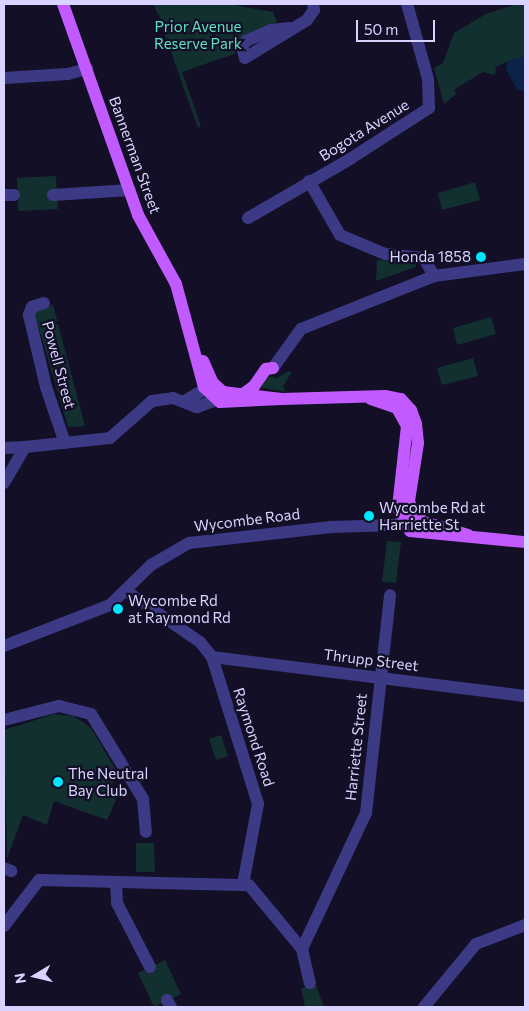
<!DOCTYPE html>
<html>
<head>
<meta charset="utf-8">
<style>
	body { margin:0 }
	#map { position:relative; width:529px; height:1011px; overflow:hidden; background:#130f26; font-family:Commissioner,sans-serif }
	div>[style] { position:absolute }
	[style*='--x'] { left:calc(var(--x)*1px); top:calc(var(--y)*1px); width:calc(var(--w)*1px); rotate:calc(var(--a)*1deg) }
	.green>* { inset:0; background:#12302f }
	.water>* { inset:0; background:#0c2248 }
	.minor>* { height:12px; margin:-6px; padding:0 6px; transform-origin:6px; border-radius:6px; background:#3d3a85 }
	.major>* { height:12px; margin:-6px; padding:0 6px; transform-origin:6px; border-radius:6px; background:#c25bff }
	.dots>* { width:14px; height:14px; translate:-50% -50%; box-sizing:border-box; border:2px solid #130f26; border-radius:50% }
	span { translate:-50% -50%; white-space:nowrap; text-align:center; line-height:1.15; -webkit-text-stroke:4.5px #130f26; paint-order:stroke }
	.park-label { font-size:15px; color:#5fe0c0 }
	.street-label { font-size:15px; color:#d9d4ff }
	.poi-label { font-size:15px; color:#d9d4ff }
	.right { translate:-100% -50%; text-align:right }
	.left { translate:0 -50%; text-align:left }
	.frame { position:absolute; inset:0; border:5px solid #d9d4ff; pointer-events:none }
	.north { position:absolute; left:10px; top:951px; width:50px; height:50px; -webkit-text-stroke:4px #130f26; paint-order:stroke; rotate:261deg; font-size:14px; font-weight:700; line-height:20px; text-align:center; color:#d9d4ff }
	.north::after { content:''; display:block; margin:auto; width:18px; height:22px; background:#d9d4ff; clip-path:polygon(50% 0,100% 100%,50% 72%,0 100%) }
	.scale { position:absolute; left:356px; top:20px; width:79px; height:22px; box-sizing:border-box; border:2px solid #d9d4ff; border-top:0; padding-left:6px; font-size:15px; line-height:18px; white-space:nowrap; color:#d9d4ff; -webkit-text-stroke:4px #130f26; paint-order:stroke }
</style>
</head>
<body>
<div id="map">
	<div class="green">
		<div style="clip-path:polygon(154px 4px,229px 4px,273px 12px,277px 22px,244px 37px,234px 54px,182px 72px,201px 126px,198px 128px)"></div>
		<div style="clip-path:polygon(517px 4px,525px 4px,525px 91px,517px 89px,506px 69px,508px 61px,496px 67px,495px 75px,483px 72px,455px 89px,456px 94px,444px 104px,434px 68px,443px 63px,454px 33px,486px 14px)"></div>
		<div style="clip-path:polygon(56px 176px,58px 209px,18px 211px,17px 178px)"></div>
		<div style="clip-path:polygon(475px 182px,480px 200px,442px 210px,438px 193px)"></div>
		<div style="clip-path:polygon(377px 260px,415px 263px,416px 267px,376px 281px)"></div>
		<div style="clip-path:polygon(53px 305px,85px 426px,68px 427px,35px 315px,37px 308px)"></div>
		<div style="clip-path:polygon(491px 317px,496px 334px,457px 345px,453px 328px)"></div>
		<div style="clip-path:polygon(473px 358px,478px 376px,442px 385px,437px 368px)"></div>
		<div style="clip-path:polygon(289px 371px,292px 372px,283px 386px,286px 392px,258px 387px,266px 376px,277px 378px)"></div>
		<div style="clip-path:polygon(387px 541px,401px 542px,396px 583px,382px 582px)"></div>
		<div style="clip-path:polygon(54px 714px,74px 716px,91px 728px,117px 772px,108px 793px,117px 797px,107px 820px,54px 801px,47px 825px,23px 815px,7px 859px,4px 730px)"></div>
		<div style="clip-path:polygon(221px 735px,228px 756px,216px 760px,209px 739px)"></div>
		<div style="clip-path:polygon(136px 843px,154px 843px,155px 872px,136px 872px)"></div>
		<div style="clip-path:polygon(165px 960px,181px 994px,154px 1007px,138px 973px)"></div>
		<div style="clip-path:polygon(316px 985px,324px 1007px,305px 1007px,301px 988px)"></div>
	</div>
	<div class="water">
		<div style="clip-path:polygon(525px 56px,525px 91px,517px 89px,506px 69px,508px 61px)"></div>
	</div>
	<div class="minor">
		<div style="--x:290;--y:28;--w:19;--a:174"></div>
		<div style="--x:271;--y:30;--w:27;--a:156"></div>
		<div style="--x:246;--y:41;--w:7;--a:124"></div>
		<div style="--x:242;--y:47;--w:11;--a:75"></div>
		<div style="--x:245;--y:58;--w:73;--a:-31.5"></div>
		<div style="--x:307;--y:20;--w:12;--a:-55"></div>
		<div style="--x:314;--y:10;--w:6;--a:-99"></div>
		<div style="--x:4;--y:78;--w:64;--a:-3.6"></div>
		<div style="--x:68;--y:74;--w:20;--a:-15"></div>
		<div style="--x:309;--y:181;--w:62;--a:60.1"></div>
		<div style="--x:340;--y:235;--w:49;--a:22.9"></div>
		<div style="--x:385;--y:254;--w:39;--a:6"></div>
		<div style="--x:424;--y:258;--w:21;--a:61"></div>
		<div style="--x:4;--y:195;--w:10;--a:0"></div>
		<div style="--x:53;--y:195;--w:77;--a:-3.7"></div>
		<div style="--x:248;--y:218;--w:118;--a:-30"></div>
		<div style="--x:350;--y:159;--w:94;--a:-32.8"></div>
		<div style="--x:429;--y:108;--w:29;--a:-92"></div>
		<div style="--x:428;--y:79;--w:78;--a:-105.6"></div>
		<div style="--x:44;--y:303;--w:13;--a:162"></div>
		<div style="--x:32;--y:307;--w:9;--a:111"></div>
		<div style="--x:29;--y:315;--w:74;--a:76.7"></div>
		<div style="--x:46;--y:387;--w:59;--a:71.3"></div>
		<div style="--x:273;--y:368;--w:48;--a:-54.3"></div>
		<div style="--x:301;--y:329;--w:143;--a:-21.7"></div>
		<div style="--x:434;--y:276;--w:92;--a:-7.5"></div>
		<div style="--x:185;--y:401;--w:33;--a:-31"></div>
		<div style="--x:4;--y:448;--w:21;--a:-3"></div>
		<div style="--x:4;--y:483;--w:42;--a:-59.7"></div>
		<div style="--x:25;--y:447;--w:85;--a:-6"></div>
		<div style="--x:110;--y:438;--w:56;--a:-41.4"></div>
		<div style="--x:152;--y:401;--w:21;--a:-8"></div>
		<div style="--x:173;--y:398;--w:26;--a:21"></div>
		<div style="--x:197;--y:407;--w:20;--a:-20"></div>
		<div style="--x:216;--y:400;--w:11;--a:-49"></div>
		<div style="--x:126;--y:591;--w:90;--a:34.6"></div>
		<div style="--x:200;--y:642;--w:19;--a:51"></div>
		<div style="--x:212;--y:657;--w:154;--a:72.6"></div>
		<div style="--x:258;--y:804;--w:81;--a:100.6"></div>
		<div style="--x:4;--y:646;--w:114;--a:-21.1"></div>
		<div style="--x:110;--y:605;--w:57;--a:-44.3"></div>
		<div style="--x:151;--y:565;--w:44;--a:-30.1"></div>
		<div style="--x:189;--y:543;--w:143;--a:-6.4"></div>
		<div style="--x:331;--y:527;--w:63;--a:-1.8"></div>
		<div style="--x:394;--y:525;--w:23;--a:-20"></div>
		<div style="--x:212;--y:657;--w:315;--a:7.1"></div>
		<div style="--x:4;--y:720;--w:57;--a:-14.3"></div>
		<div style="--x:59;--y:706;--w:33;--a:14"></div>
		<div style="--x:91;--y:714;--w:100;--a:58.5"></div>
		<div style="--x:143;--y:799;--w:33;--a:85"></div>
		<div style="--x:4;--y:868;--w:8;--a:23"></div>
		<div style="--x:116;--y:882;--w:21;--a:87"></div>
		<div style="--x:117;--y:903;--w:72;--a:62.7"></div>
		<div style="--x:4;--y:926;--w:58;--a:-52.7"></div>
		<div style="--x:39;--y:880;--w:210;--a:1.4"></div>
		<div style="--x:249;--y:885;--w:83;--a:50.4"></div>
		<div style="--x:302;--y:949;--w:35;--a:77"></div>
		<div style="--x:302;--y:949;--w:150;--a:-64.8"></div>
		<div style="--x:366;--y:813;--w:219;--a:-83.7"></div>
		<div style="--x:167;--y:1000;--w:8;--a:60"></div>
		<div style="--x:424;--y:1007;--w:82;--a:-50.5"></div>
		<div style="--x:476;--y:944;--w:53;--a:-21.2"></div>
	</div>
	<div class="major">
		<div style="--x:63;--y:4;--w:224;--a:70.4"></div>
		<div style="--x:138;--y:215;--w:79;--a:61.2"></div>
		<div style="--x:176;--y:284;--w:107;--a:74.8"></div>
		<div style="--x:204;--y:387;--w:22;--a:43"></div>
		<div style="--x:220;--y:402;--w:62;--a:-2.8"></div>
		<div style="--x:203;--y:361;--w:24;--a:66"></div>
		<div style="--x:213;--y:383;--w:13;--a:42"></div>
		<div style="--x:223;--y:392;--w:59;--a:6.8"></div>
		<div style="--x:282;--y:399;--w:103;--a:-1.7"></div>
		<div style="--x:385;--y:396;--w:16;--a:11"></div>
		<div style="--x:401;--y:399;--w:15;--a:48"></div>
		<div style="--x:411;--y:410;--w:15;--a:70"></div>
		<div style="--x:416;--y:424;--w:19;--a:84"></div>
		<div style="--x:418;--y:443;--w:59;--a:98.8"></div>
		<div style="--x:409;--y:501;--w:10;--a:73"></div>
		<div style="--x:412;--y:511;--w:16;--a:43"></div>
		<div style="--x:424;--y:522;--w:46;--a:16.5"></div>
		<div style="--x:243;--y:394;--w:14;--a:-36"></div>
		<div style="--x:254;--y:386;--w:21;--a:-55"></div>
		<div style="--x:266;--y:369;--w:7;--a:-8"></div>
		<div style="--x:371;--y:399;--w:28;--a:19"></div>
		<div style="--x:397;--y:408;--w:21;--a:61"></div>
		<div style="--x:407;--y:426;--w:82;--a:96.3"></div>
		<div style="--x:398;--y:508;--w:26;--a:62"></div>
		<div style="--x:410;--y:531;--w:116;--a:5.5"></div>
	</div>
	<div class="dots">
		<div style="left:481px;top:257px;background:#00e5ff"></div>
		<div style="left:369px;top:516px;background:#00e5ff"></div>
		<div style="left:118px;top:609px;background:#00e5ff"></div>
		<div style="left:58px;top:782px;background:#00e5ff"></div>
	</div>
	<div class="park-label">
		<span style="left:198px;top:35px">Prior Avenue<br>Reserve Park</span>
	</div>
	<div class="street-label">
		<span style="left:364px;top:130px;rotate:-32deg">Bogota Avenue</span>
		<span style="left:135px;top:155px;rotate:70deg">Bannerman Street</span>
		<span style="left:59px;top:365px;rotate:75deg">Powell Street</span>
		<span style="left:247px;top:520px;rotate:-7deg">Wycombe Road</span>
		<span style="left:371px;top:660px;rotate:7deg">Thrupp Street</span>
		<span style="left:254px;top:737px;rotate:72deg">Raymond Road</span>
		<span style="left:356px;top:747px;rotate:-84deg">Harriette Street</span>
	</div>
	<div class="poi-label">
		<span class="right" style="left:471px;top:257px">Honda 1858</span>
		<span class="left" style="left:379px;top:516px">Wycombe Rd at<br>Harriette St</span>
		<span class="left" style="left:128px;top:609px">Wycombe Rd<br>at Raymond Rd</span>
		<span class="left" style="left:68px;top:782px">The Neutral<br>Bay Club</span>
	</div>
	<div class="frame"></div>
	<div class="north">N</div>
	<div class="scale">50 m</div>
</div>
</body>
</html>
